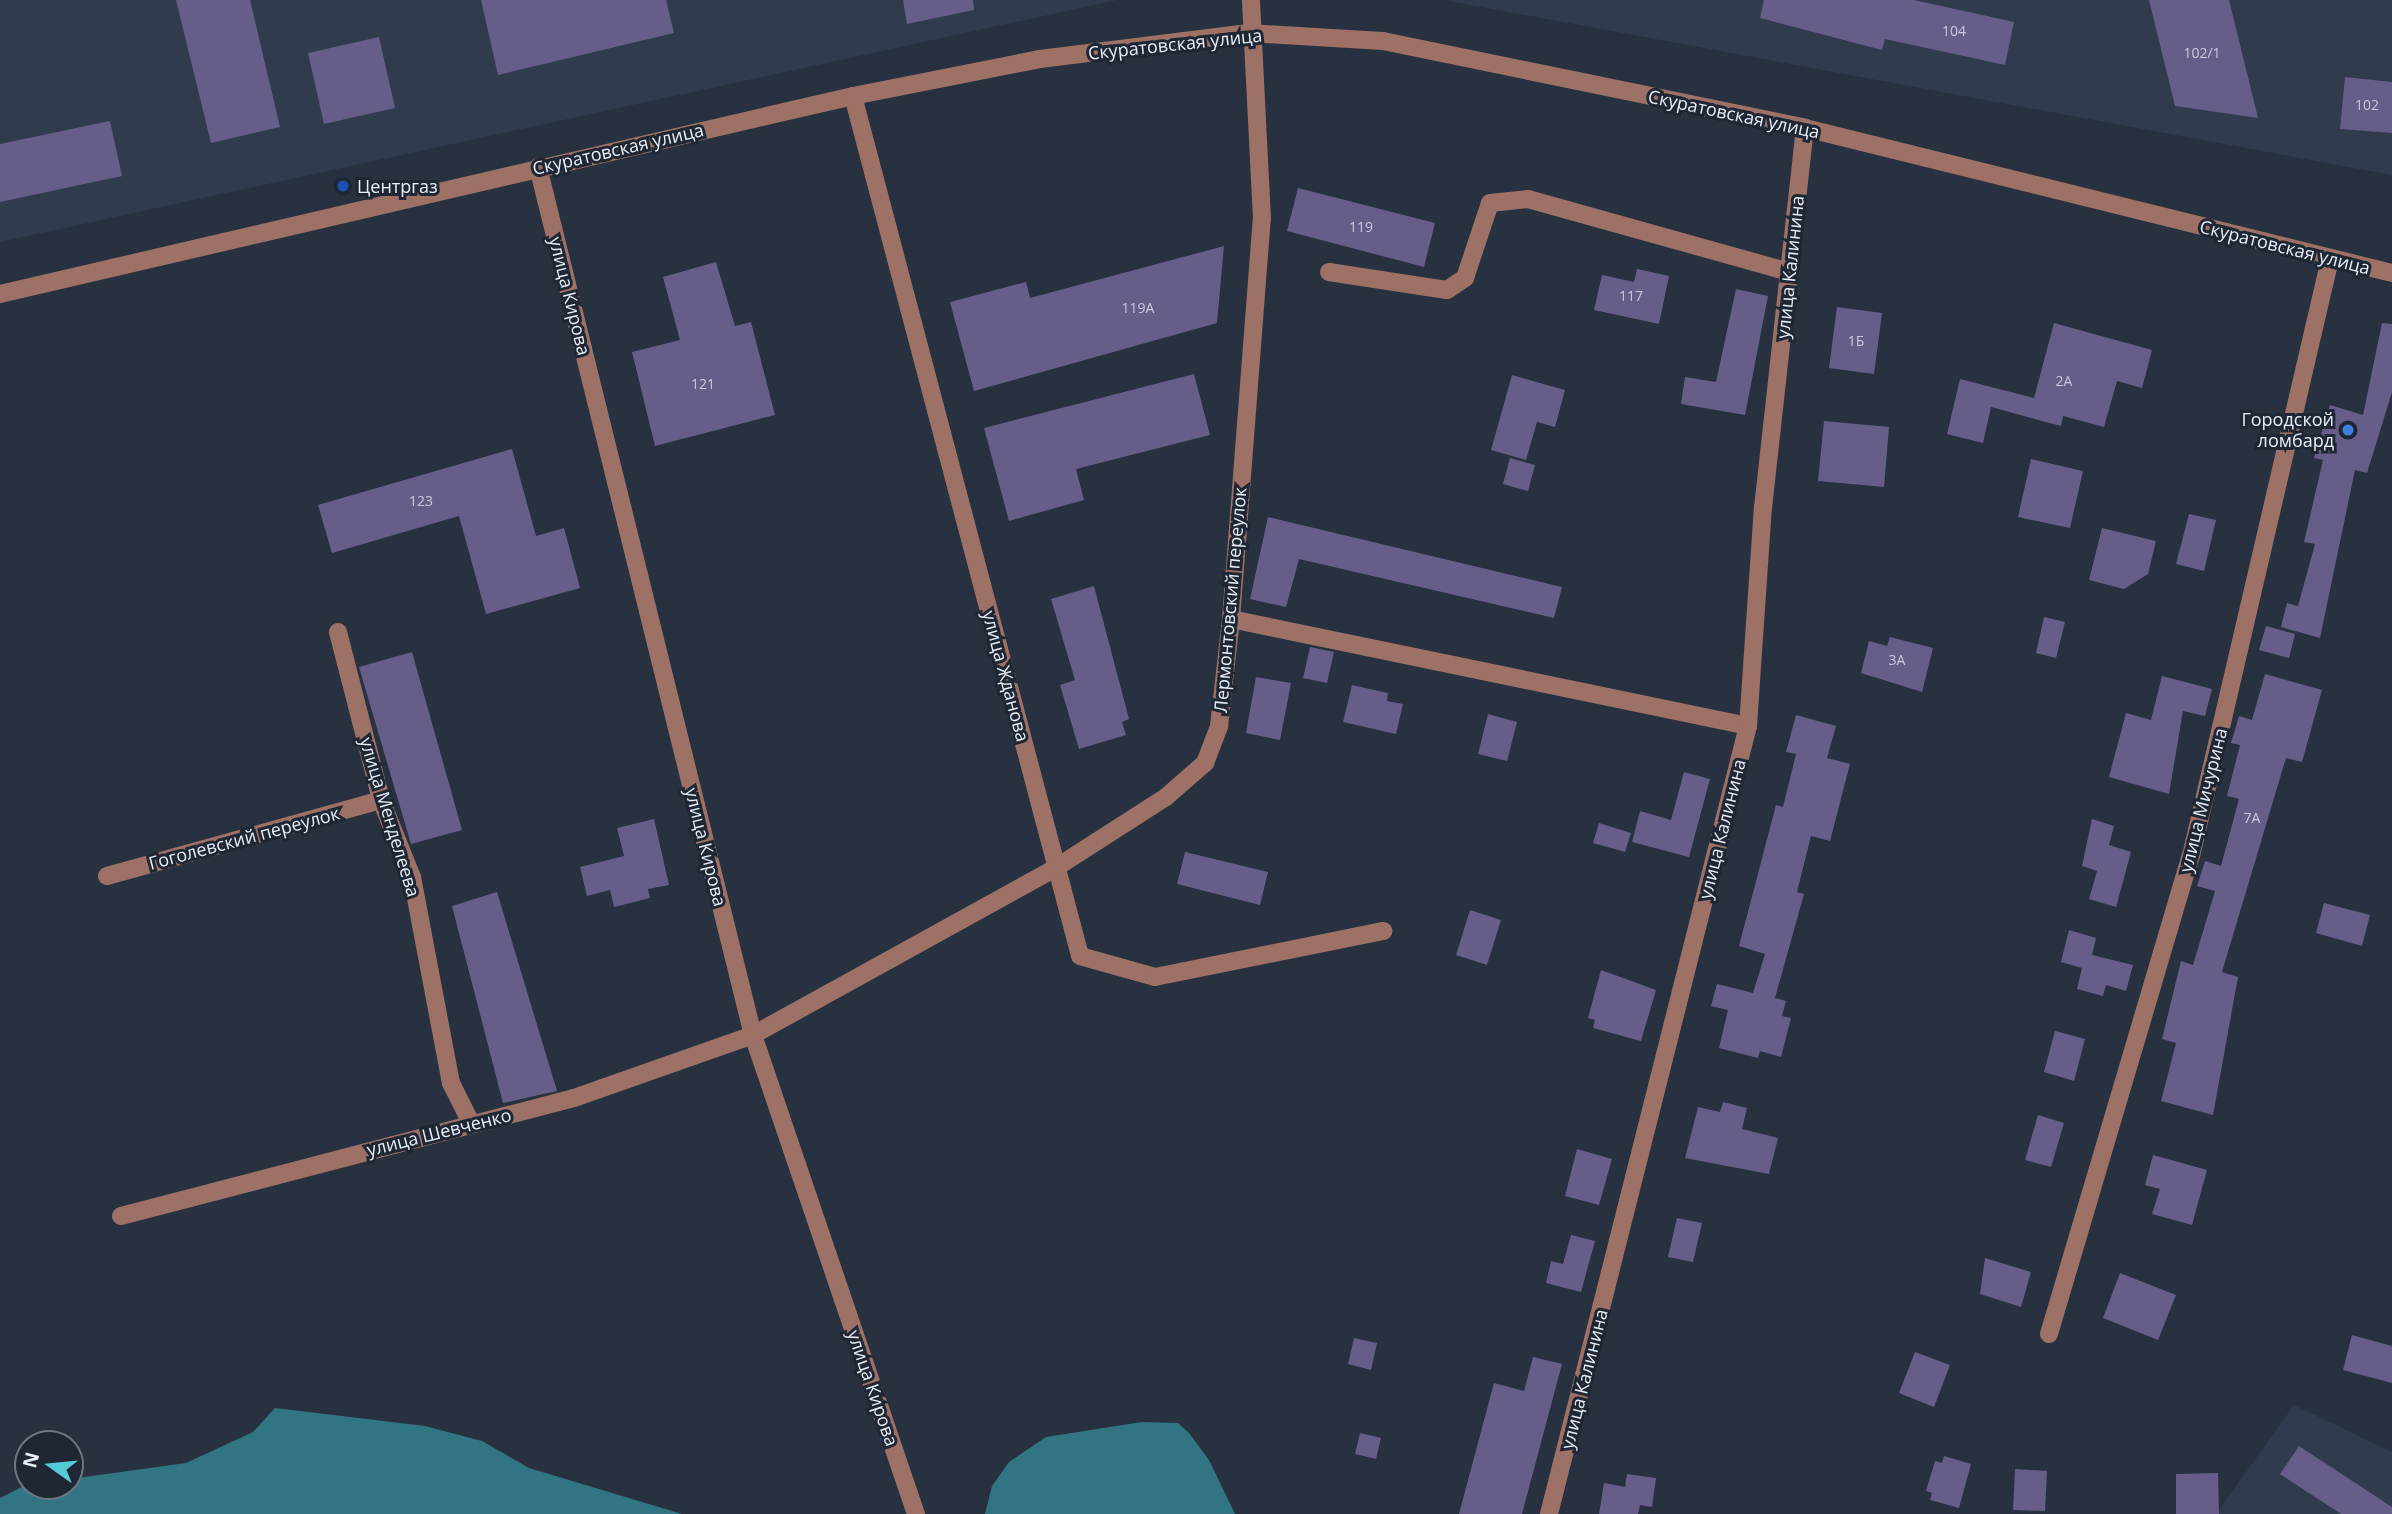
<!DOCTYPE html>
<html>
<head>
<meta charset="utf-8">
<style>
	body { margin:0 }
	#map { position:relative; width:2392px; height:1514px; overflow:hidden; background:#283140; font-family:"Open Sans",sans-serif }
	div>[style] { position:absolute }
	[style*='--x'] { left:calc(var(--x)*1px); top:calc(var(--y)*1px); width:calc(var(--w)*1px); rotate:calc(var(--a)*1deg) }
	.built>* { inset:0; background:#303b4e }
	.water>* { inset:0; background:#327582 }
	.building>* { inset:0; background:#665d89 }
	.minor>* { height:18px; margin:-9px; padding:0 9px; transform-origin:9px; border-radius:9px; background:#9d7165 }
	.dots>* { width:19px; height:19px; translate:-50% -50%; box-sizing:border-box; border:4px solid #1f2735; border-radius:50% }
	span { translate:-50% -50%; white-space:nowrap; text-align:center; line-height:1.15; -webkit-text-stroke:6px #1f2735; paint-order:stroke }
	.number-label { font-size:14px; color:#c8cadc }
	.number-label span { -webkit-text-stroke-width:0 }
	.street-label { font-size:18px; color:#e8eef8 }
	.poi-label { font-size:18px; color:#e8eef8 }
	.left { translate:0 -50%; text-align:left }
	.right { translate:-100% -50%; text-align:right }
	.north { position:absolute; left:14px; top:1430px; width:70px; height:70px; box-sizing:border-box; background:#1f2735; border:2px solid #6f7783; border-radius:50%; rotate:285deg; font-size:19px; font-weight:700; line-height:28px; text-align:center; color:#e8eef8 }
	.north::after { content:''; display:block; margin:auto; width:24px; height:32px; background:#52cbd9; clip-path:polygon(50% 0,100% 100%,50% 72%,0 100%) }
</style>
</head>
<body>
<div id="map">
	<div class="built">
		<div style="clip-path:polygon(0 0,1117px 0,0 242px)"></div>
		<div style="clip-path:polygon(1444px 0,2392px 0,2392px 175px)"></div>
		<div style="clip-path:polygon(2294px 1405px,2392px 1452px,2392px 1514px,2216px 1514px)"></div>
	</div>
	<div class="water">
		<div style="clip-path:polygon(275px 1408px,425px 1426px,482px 1441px,529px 1468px,682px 1514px,0 1514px,0 1498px,28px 1484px,70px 1486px,70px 1479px,186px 1463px,253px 1432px)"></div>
		<div style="clip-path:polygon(1142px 1422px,1178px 1423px,1189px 1433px,1209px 1460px,1235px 1514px,985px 1514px,992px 1486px,1009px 1462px,1046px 1437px)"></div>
	</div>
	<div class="building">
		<div style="clip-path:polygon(176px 0,250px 0,280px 127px,211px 143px)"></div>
		<div style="clip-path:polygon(481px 0,666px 0,674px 33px,498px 75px)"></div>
		<div style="clip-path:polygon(903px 0,973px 0,974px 10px,907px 24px)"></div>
		<div style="clip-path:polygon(1764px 0,1914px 0,2014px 22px,2005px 65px,1885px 39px,1882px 50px,1760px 18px)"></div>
		<div style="clip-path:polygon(2149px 0,2229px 0,2258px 118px,2175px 106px)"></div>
		<div style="clip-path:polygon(379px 37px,395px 108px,324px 124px,308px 53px)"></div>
		<div style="clip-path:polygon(2345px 77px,2392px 82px,2392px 133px,2340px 129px)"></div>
		<div style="clip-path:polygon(110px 121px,122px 176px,0 202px,0 144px)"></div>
		<div style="clip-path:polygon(1298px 188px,1435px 223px,1424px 267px,1287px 231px)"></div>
		<div style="clip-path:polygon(1224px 246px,1217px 323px,974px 391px,950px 302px,1026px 282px,1030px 298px)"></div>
		<div style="clip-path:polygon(716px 262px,735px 326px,751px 322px,775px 415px,655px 446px,632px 352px,680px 340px,663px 277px)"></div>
		<div style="clip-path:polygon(1637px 269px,1669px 276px,1659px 324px,1594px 310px,1602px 275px,1634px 282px)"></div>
		<div style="clip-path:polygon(1736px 289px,1768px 296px,1745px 415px,1681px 404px,1685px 377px,1716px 382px)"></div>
		<div style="clip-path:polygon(1837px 307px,1882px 313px,1874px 374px,1829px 368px)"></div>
		<div style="clip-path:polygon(2054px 323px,2152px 350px,2142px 388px,2117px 381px,2104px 427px,2063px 416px,2061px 426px,1991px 407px,1983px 443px,1947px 434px,1960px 379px,2034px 398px)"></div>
		<div style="clip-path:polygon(2382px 323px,2392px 324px,2392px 392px,2367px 473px,2355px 470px,2320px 638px,2281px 627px,2287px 603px,2298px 606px,2315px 544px,2304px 542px,2323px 460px,2314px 458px,2330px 405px,2363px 415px)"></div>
		<div style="clip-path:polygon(1194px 374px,1210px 435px,1076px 469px,1084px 500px,1009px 521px,984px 428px)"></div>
		<div style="clip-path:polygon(1512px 375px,1565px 390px,1555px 427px,1537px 422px,1526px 460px,1491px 450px)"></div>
		<div style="clip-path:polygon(1824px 421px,1889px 427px,1884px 487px,1818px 481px)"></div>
		<div style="clip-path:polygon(512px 449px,536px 536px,564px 528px,580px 588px,486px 614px,459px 516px,332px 553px,318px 505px)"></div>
		<div style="clip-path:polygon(1510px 458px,1535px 465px,1528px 491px,1503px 484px)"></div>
		<div style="clip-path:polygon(2031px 459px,2083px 471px,2070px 528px,2018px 517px)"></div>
		<div style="clip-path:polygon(2189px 514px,2216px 520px,2204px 571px,2176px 564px)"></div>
		<div style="clip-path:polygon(1268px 517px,1562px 587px,1554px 618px,1299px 559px,1286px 607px,1250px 599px)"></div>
		<div style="clip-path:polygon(2102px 528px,2156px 541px,2148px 574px,2124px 589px,2089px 580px)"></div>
		<div style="clip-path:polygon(1094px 586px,1129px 719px,1122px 722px,1126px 735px,1079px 749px,1060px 685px,1075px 680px,1051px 599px)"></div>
		<div style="clip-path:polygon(2044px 617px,2065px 622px,2056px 658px,2036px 653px)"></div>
		<div style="clip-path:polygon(2266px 626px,2295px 634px,2289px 658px,2259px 650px)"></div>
		<div style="clip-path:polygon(1890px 637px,1933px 648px,1922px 692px,1861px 673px,1869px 641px,1887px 646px)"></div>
		<div style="clip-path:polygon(1310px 647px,1334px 652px,1327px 683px,1303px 678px)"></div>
		<div style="clip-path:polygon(412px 652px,462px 830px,411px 844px,359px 667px)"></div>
		<div style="clip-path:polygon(2265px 674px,2322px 690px,2302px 762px,2286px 758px,2222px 972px,2238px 977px,2213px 1115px,2161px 1101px,2176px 1043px,2162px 1039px,2181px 961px,2193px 965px,2215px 891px,2197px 886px,2205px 861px,2221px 866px,2239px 799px,2227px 796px,2240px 745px,2231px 743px,2239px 716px,2252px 720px)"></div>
		<div style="clip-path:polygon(2162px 676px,2212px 689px,2205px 716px,2183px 711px,2169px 794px,2109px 777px,2126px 713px,2151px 720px)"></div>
		<div style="clip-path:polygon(1256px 677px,1291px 683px,1280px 740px,1246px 733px)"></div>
		<div style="clip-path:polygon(1352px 685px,1388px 693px,1387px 701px,1403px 704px,1396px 734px,1343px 722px)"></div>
		<div style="clip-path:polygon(1488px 714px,1517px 722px,1507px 761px,1478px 754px)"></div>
		<div style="clip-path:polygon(1796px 715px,1836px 726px,1827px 758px,1850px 764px,1830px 841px,1811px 836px,1797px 892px,1804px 894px,1775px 998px,1786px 1001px,1782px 1016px,1791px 1018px,1781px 1057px,1760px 1051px,1758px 1058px,1719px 1048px,1728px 1010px,1711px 1006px,1717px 984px,1753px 993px,1765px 954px,1739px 946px,1776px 805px,1783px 807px,1796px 754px,1786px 752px)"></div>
		<div style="clip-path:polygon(1684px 772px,1710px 779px,1689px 857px,1632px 842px,1640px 811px,1671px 820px)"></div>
		<div style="clip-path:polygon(654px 819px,669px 885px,648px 889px,650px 898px,614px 907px,610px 890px,587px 896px,580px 867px,624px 856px,617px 828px)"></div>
		<div style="clip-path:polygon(2092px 819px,2114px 826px,2109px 845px,2131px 852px,2116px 907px,2089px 899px,2097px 871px,2082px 866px)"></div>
		<div style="clip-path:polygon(1599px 823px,1631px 833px,1625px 852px,1593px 843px)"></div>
		<div style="clip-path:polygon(1185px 852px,1268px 872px,1260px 905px,1177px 884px)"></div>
		<div style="clip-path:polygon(497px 892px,557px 1091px,503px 1103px,452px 906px)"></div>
		<div style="clip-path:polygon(2324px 903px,2370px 915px,2362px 946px,2316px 933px)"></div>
		<div style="clip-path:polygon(1470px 910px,1501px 920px,1487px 965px,1456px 955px)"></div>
		<div style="clip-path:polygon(2069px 930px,2096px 938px,2092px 955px,2133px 965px,2126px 991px,2106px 985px,2103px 996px,2077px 989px,2082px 968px,2061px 962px)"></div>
		<div style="clip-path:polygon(1601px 970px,1656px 990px,1641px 1041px,1593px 1028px,1595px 1020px,1588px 1018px)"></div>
		<div style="clip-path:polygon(2055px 1031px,2085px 1039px,2074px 1081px,2044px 1072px)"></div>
		<div style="clip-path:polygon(1723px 1102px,1747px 1108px,1742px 1129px,1778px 1138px,1769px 1174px,1685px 1158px,1698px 1107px,1720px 1112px)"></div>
		<div style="clip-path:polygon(2038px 1115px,2064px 1123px,2051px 1167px,2025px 1160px)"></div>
		<div style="clip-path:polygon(1577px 1149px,1612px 1159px,1599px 1205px,1565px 1196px)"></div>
		<div style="clip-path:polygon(2153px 1155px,2207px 1170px,2192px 1225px,2152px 1214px,2160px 1189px,2145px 1185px)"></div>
		<div style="clip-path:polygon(1677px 1218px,1702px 1223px,1693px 1262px,1668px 1257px)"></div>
		<div style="clip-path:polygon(1571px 1235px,1595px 1241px,1581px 1292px,1546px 1283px,1551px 1261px,1563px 1264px)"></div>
		<div style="clip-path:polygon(1985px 1258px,2031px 1272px,2021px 1307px,1980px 1294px)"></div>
		<div style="clip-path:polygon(2120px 1273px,2176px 1295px,2158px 1340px,2103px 1318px)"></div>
		<div style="clip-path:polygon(2352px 1335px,2392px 1346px,2392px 1383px,2343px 1370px)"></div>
		<div style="clip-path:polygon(1354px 1338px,1377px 1343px,1371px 1370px,1348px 1364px)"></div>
		<div style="clip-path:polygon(1915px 1352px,1950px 1365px,1934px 1407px,1899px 1393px)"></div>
		<div style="clip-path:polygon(1533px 1357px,1562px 1364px,1522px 1514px,1459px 1514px,1494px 1383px,1524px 1391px)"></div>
		<div style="clip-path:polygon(1360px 1433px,1381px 1438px,1376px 1459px,1355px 1454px)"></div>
		<div style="clip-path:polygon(2299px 1446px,2392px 1507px,2392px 1514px,2341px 1514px,2280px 1474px)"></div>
		<div style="clip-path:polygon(1944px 1456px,1971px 1464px,1959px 1508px,1930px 1500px,1932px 1493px,1926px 1491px,1935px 1461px,1942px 1463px)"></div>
		<div style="clip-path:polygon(2015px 1469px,2047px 1471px,2045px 1511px,2013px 1510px)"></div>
		<div style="clip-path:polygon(2218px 1473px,2219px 1514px,2176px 1514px,2176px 1474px)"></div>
		<div style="clip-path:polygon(1627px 1474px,1656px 1478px,1652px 1507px,1640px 1505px,1638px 1514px,1599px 1514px,1604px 1483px,1625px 1487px)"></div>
	</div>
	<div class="minor">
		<div style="--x:853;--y:96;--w:889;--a:75.21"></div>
		<div style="--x:1080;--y:956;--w:78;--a:15.6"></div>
		<div style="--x:1155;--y:977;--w:233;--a:-11.4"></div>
		<div style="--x:538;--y:167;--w:894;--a:76.09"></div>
		<div style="--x:753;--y:1035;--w:506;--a:71.21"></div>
		<div style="--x:1329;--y:272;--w:119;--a:8.7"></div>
		<div style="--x:1447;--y:290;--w:22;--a:-34"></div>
		<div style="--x:1465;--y:278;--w:79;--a:-71.6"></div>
		<div style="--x:1490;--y:203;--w:38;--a:-6"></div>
		<div style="--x:1528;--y:199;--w:271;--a:15.6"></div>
		<div style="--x:0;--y:294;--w:876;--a:-13.07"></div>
		<div style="--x:853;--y:96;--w:191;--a:-11.2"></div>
		<div style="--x:1040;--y:59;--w:210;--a:-7.1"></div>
		<div style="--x:1248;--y:33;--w:135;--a:3.4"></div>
		<div style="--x:1383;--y:41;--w:431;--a:11.6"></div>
		<div style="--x:1805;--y:128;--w:605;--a:13.88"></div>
		<div style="--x:1231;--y:619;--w:528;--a:11.69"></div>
		<div style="--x:338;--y:632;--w:173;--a:75.6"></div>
		<div style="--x:381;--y:800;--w:83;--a:68.1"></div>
		<div style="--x:412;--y:877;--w:210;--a:79.3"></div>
		<div style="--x:451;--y:1083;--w:45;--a:63.4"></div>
		<div style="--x:107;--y:876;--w:284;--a:-15.5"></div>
		<div style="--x:121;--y:1216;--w:468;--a:-14.6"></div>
		<div style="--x:574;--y:1098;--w:190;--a:-19.4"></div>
		<div style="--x:753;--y:1035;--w:347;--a:-28.9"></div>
		<div style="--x:1057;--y:867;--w:130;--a:-32.7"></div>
		<div style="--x:1166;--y:797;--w:52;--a:-41.1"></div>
		<div style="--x:1205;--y:763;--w:40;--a:-69"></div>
		<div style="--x:1219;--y:726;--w:108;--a:-83.6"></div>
		<div style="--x:1231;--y:619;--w:401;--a:-85.6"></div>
		<div style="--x:1262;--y:219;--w:219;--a:-92.9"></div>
		<div style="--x:2049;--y:1334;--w:499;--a:-73.5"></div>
		<div style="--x:2191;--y:856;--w:613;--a:-76.89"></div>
		<div style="--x:1549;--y:1514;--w:813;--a:-75.83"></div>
		<div style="--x:1748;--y:726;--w:219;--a:-86.1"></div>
		<div style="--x:1763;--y:508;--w:382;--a:-83.7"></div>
	</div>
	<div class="dots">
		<div style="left:343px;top:186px;background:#1a4fb4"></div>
		<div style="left:2348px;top:430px;background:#3f7fe0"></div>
	</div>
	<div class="number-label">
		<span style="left:1954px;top:31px">104</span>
		<span style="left:2202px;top:53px">102/1</span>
		<span style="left:2367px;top:105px">102</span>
		<span style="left:1361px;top:227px">119</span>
		<span style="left:1631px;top:296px">117</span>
		<span style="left:1138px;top:308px">119А</span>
		<span style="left:1856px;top:341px">1Б</span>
		<span style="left:2064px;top:381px">2А</span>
		<span style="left:703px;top:384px">121</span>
		<span style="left:421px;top:501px">123</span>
		<span style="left:1897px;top:660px">3А</span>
		<span style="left:2252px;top:818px">7А</span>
	</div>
	<div class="street-label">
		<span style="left:1175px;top:44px;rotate:-6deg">Скуратовская улица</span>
		<span style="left:1734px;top:114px;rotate:12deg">Скуратовская улица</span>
		<span style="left:618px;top:149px;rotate:-13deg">Скуратовская улица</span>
		<span style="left:2285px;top:247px;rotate:14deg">Скуратовская улица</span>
		<span style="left:1790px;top:267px;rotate:-84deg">улица Калинина</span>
		<span style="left:570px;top:296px;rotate:76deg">улица Кирова</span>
		<span style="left:1230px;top:600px;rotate:-85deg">Лермонтовский переулок</span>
		<span style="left:1006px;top:676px;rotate:75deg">улица Жданова</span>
		<span style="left:2203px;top:800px;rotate:-76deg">улица Мичурина</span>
		<span style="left:390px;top:817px;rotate:73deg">улица Менделеева</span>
		<span style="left:1722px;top:829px;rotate:-76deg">улица Калинина</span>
		<span style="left:244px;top:838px;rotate:-15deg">Гоголевский переулок</span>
		<span style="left:706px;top:847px;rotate:76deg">улица Кирова</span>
		<span style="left:439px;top:1132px;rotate:-14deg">улица Шевченко</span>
		<span style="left:1584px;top:1379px;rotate:-76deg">улица Калинина</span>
		<span style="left:873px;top:1388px;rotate:71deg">улица Кирова</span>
	</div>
	<div class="poi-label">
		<span class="left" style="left:357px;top:186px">Центргаз</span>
		<span class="right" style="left:2334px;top:430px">Городской<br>ломбард</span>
	</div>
	<div class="north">N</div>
</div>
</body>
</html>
